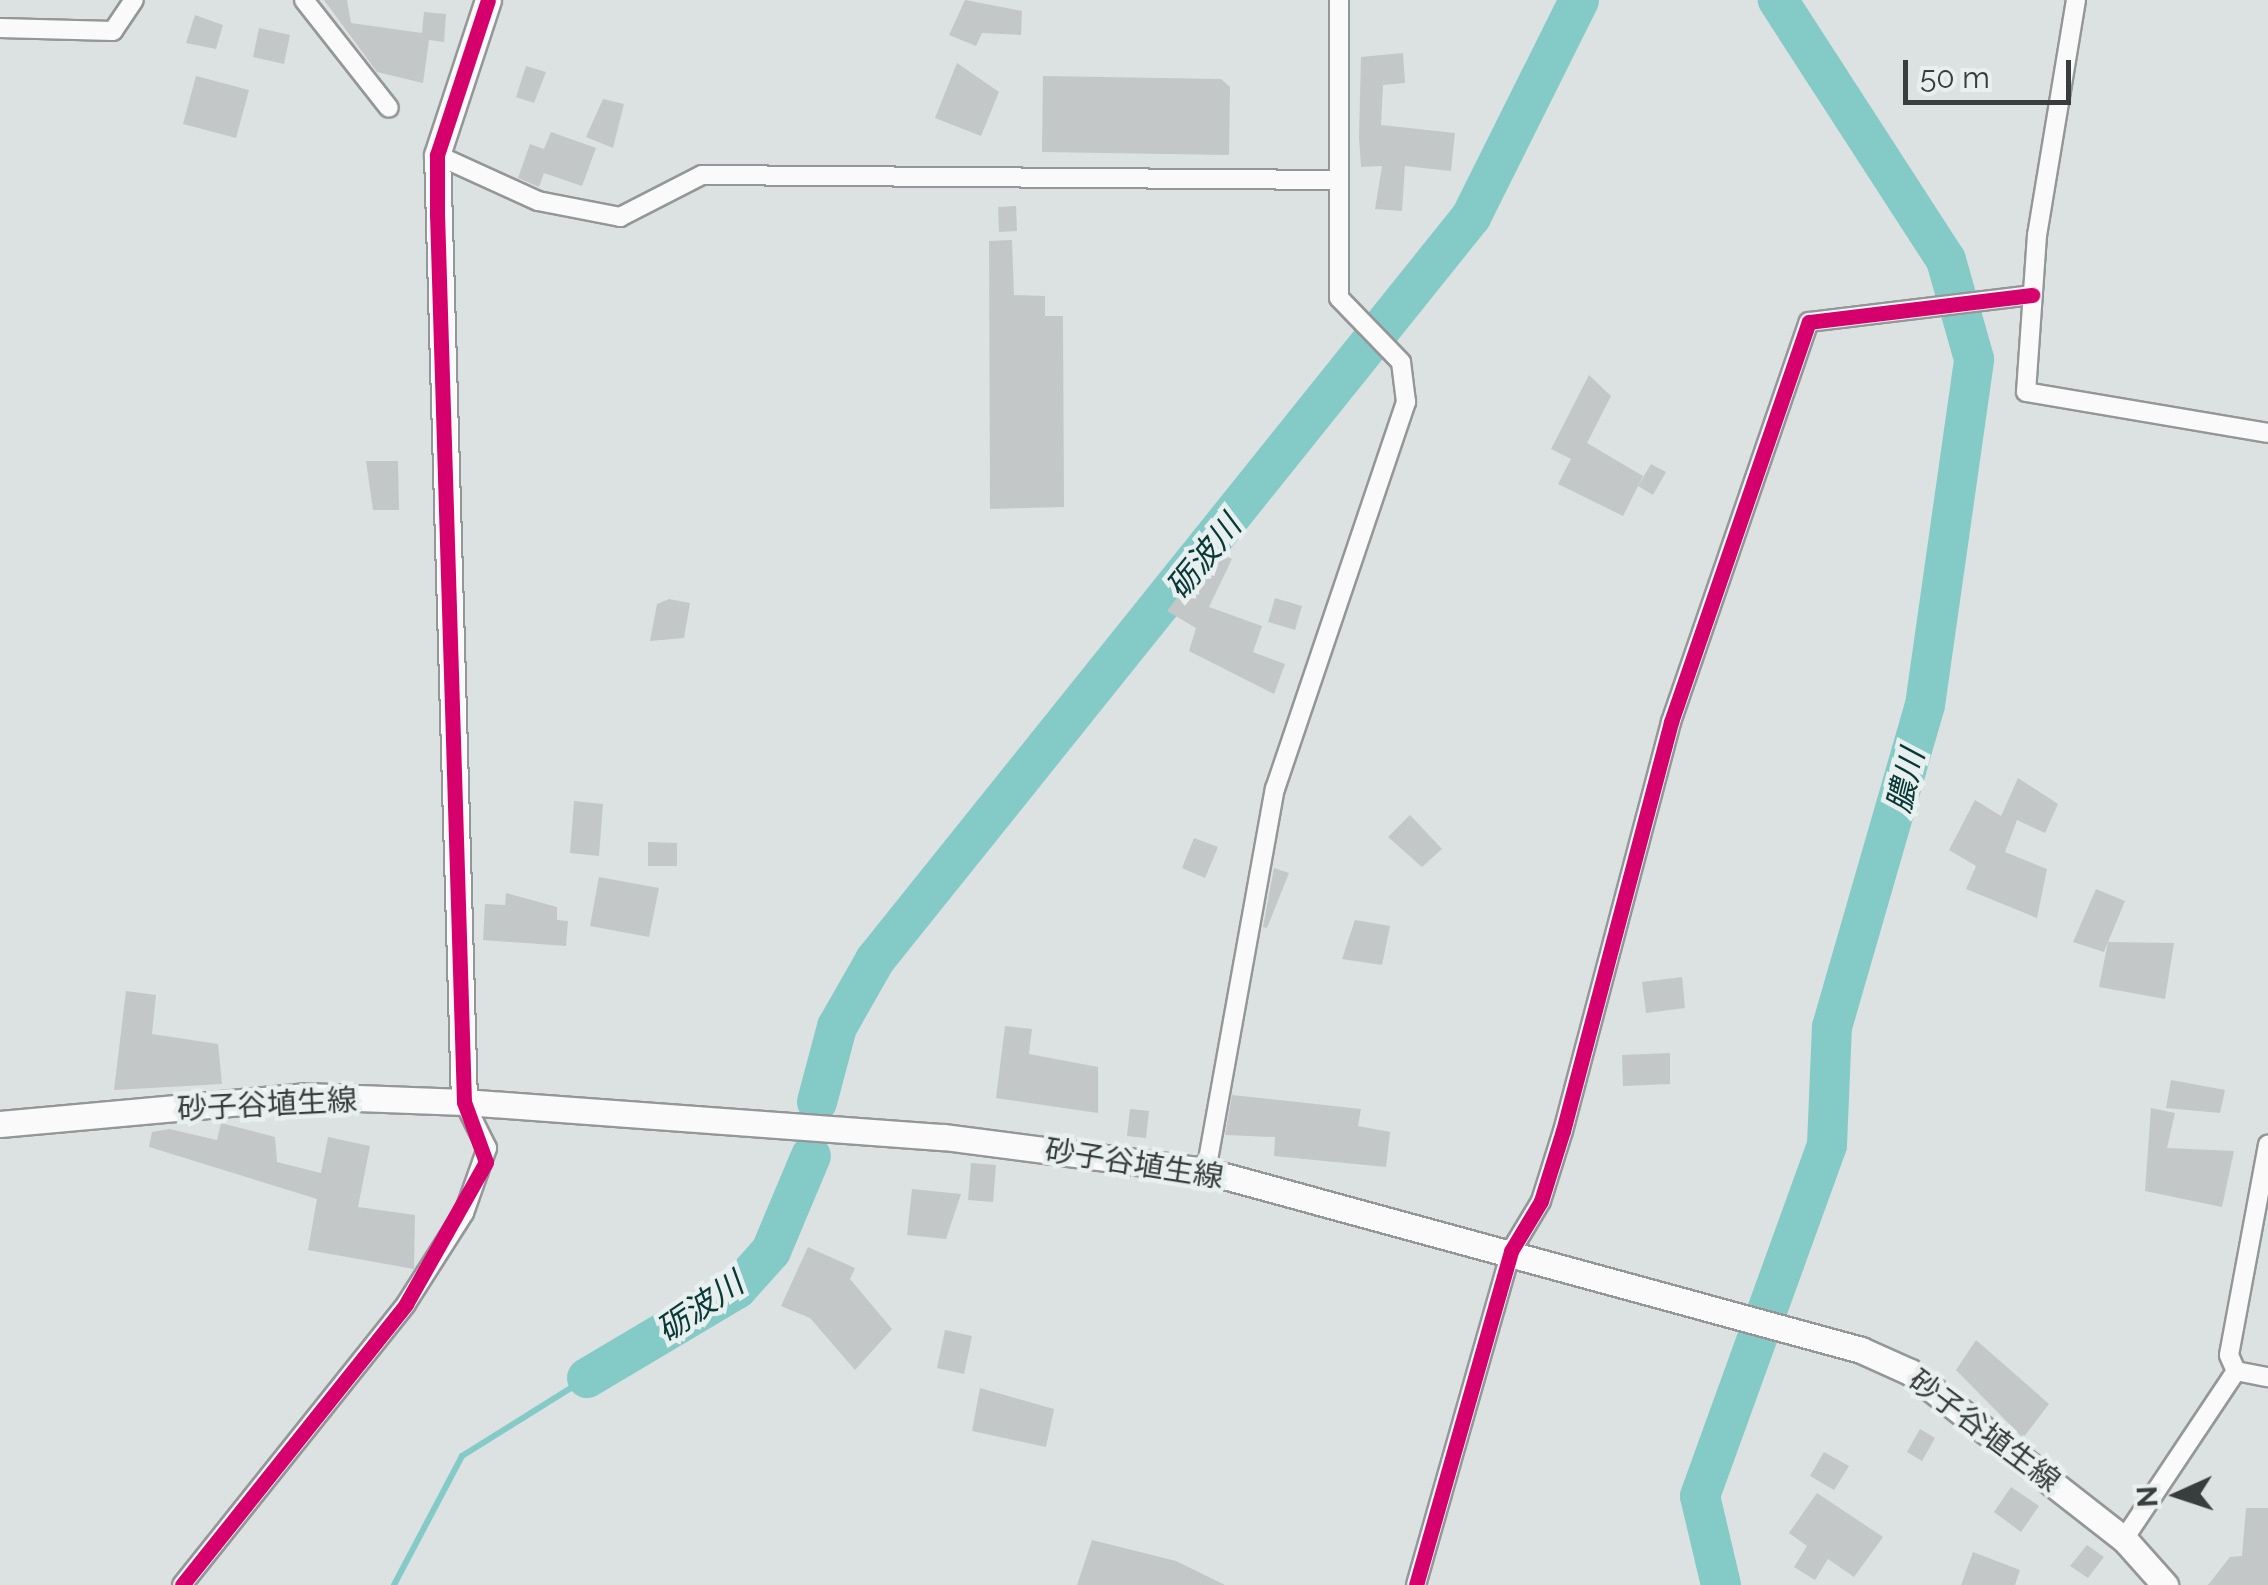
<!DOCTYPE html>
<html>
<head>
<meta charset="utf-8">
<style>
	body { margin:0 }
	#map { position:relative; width:2268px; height:1585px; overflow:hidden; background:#dce1e1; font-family:Raleway,"Noto Sans JP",sans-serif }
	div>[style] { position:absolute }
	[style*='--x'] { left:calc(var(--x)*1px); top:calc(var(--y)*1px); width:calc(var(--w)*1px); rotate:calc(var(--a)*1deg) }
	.stream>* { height:6px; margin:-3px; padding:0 3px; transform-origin:3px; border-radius:3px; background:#84cbc7 }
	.river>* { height:40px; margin:-20px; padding:0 20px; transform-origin:20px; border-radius:20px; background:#84cbc7 }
	.building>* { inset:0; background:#c4c7c7 }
	.roads { filter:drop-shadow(2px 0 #949797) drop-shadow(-2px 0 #949797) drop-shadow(0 2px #949797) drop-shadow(0 -2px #949797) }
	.street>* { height:18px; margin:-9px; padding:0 9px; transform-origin:9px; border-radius:9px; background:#fafafa }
	.secondary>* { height:25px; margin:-12.5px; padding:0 12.5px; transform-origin:12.5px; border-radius:12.5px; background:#fafafa }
	.cycleway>* { height:15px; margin:-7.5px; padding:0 7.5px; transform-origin:7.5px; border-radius:7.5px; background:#d6006c }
	span { translate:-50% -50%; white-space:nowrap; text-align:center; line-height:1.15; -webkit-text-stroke:9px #e8f0ef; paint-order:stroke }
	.street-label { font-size:30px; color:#3a3d3d }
	.water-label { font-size:32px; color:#083937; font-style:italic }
	.north { position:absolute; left:2128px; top:1445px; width:100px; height:100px; -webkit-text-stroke:8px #e8f0ef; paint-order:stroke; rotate:267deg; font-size:28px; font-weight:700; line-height:40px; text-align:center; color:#3a3d3d }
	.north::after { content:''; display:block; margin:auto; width:35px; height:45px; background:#3a3d3d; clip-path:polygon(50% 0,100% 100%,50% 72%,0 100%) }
	.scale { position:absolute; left:1903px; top:60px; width:168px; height:45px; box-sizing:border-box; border:5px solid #3a3d3d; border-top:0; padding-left:12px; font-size:30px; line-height:35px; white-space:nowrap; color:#3a3d3d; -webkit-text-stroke:8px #e8f0ef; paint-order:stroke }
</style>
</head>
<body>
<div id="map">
	<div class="stream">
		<div style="--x:394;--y:1585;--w:146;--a:-62.2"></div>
		<div style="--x:462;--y:1456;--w:147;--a:-32"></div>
	</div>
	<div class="river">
		<div style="--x:817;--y:1102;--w:78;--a:-75.1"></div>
		<div style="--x:837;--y:1027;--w:77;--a:-60.4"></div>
		<div style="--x:875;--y:960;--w:953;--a:-51.27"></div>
		<div style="--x:1471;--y:217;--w:242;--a:-63.5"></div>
		<div style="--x:587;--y:1378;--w:174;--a:-30.7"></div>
		<div style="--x:737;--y:1289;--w:51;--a:-48.2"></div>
		<div style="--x:771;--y:1251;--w:103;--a:-67.2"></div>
		<div style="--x:1721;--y:1585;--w:91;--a:-103.3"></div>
		<div style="--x:1700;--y:1496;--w:373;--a:-70.1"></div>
		<div style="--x:1827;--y:1145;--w:118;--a:-87.6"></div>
		<div style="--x:1832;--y:1027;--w:335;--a:-73.9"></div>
		<div style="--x:1925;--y:705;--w:349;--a:-81.9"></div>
		<div style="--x:1974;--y:359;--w:103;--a:-105.8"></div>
		<div style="--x:1946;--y:260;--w:310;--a:-122.9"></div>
	</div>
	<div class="building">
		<div style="clip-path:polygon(324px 0,347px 0,351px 23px,422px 33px,424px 12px,446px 14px,444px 42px,429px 40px,423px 83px,377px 72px)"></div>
		<div style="clip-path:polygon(965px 0,1022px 11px,1021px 35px,982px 33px,976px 46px,949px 35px)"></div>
		<div style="clip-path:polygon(195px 15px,223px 25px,216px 49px,186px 43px)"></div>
		<div style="clip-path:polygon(259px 28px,290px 35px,284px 64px,253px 57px)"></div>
		<div style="clip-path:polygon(1403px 53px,1405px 83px,1383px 85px,1381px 125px,1455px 133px,1451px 171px,1405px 166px,1402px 211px,1375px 209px,1382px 166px,1361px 167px,1359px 136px,1361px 57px)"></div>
		<div style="clip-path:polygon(957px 63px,999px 92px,981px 136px,935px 118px)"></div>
		<div style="clip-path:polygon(526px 66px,546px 72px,534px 103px,516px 97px)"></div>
		<div style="clip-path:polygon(196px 76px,249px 90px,236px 138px,183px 124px)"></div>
		<div style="clip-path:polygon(1043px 76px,1221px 79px,1230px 87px,1229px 155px,1042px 152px)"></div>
		<div style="clip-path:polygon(603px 99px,624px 104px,613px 148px,586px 137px)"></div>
		<div style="clip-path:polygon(551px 132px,596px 148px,582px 186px,544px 173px,539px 187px,518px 178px,530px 144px,544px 149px)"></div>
		<div style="clip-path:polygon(1016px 206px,1017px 231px,999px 232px,998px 207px)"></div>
		<div style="clip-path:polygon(1012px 240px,1014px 295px,1045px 296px,1045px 316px,1063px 316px,1064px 507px,990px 509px,989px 241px)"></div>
		<div style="clip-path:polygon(1589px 375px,1611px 396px,1587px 443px,1643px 476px,1623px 516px,1558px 484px,1571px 459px,1551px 449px)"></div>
		<div style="clip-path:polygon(366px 461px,398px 461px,399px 510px,373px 510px)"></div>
		<div style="clip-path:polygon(1651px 464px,1666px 472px,1653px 495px,1638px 486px)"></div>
		<div style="clip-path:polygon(1214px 549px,1232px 559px,1209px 607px,1262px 626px,1253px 652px,1285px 664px,1274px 694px,1189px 651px,1196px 628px,1167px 611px)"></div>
		<div style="clip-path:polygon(1275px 598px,1302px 606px,1295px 630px,1268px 622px)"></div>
		<div style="clip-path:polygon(669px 599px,690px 603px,684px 638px,650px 641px,657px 604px)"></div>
		<div style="clip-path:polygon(2018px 778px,2058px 804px,2045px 833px,2017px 820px,2005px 852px,2047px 869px,2037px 918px,1966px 889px,1976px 866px,1949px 850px,1975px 800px,2001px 816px)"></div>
		<div style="clip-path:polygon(574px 801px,603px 804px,599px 856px,570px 853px)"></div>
		<div style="clip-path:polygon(1410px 815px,1442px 849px,1422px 867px,1388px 837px)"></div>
		<div style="clip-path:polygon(1194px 838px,1218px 847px,1205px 878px,1182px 868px)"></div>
		<div style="clip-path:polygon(648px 842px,677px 843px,677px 866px,648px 866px)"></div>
		<div style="clip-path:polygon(1274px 868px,1289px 873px,1267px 928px,1263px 927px)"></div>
		<div style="clip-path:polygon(599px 877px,659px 888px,649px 937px,590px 926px)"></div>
		<div style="clip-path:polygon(2096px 889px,2125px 901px,2108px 942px,2174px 943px,2165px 999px,2099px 987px,2108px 942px,2104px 952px,2073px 942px)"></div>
		<div style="clip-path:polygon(506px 893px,557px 907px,557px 920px,568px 921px,566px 946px,483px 940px,485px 904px,505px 905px)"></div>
		<div style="clip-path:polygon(1355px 920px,1390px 926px,1382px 965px,1342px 959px)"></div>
		<div style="clip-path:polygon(1682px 977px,1685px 1008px,1646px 1013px,1642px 982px)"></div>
		<div style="clip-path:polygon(126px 991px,156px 995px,152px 1034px,218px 1044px,222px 1084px,114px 1090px)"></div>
		<div style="clip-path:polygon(1005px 1026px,1032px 1029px,1029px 1054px,1098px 1067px,1098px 1113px,996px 1098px)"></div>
		<div style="clip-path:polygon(1670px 1053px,1670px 1084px,1623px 1086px,1622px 1055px)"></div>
		<div style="clip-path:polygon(2171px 1080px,2225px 1090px,2220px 1113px,2166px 1108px)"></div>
		<div style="clip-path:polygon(1232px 1095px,1361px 1109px,1358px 1126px,1390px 1132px,1386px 1167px,1274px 1156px,1275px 1137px,1225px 1135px)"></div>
		<div style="clip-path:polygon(2151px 1108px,2175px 1113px,2167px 1148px,2234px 1151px,2222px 1207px,2145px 1191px)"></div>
		<div style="clip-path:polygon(1130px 1109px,1149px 1111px,1146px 1138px,1127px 1136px)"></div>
		<div style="clip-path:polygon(221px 1123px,275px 1137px,277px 1162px,321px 1173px,328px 1137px,370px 1146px,358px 1207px,415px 1215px,414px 1269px,308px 1250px,317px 1199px,149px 1147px,152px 1132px,169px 1129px,217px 1140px)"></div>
		<div style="clip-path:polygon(971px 1163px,996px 1165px,993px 1202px,968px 1200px)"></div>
		<div style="clip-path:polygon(912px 1189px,961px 1194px,946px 1239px,907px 1235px)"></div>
		<div style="clip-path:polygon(808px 1247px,855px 1268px,850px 1279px,892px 1329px,855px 1370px,810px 1318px,781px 1306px)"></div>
		<div style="clip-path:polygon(945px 1330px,972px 1336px,964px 1374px,937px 1368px)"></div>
		<div style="clip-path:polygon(1976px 1340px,2049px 1404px,2023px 1438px,1956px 1370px)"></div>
		<div style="clip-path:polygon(980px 1388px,1054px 1409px,1046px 1447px,972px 1431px)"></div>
		<div style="clip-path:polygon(1920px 1429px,1935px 1438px,1922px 1461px,1907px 1452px)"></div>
		<div style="clip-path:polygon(1824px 1452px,1849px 1466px,1834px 1490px,1810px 1476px)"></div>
		<div style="clip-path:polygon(2011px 1487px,2039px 1506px,2021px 1532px,1994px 1512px)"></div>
		<div style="clip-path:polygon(1817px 1493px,1883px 1537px,1854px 1577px,1828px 1559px,1815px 1580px,1794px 1567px,1807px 1546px,1789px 1533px)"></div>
		<div style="clip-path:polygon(2246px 1508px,2268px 1508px,2268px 1585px,2208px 1585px,2230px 1557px,2242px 1556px)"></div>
		<div style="clip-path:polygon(1092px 1540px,1176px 1561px,1225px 1585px,1077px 1585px)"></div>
		<div style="clip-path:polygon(2087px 1545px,2104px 1557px,2088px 1578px,2070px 1566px)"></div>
		<div style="clip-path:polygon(1973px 1552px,2020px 1570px,2015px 1585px,1961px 1585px)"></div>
	</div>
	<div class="roads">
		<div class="street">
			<div style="--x:304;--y:0;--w:137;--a:51.8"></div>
			<div style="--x:2076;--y:0;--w:238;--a:99.4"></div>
			<div style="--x:2037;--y:235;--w:157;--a:94"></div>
			<div style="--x:2026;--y:392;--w:245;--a:9.6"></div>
			<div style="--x:0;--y:28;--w:113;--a:1.5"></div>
			<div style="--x:113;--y:31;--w:37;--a:-56"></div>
			<div style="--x:437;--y:155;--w:111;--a:24.5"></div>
			<div style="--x:538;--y:201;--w:84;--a:11"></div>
			<div style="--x:620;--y:217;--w:92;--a:-27.1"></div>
			<div style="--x:702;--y:175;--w:633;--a:0.45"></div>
			<div style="--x:1206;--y:1171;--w:388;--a:-79.8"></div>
			<div style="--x:1275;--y:789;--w:409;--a:-71.3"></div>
			<div style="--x:1406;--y:402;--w:40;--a:-97.1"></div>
			<div style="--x:1401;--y:362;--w:89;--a:-134.1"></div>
			<div style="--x:1339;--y:298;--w:298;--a:-90"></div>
			<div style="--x:2236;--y:1371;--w:17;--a:-114"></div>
			<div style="--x:2229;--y:1355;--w:214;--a:-79.5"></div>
			<div style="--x:2236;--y:1371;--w:33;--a:11"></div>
			<div style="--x:2124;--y:1539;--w:202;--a:-56.3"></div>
			<div style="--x:182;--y:1585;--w:359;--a:-51.4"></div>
			<div style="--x:406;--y:1304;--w:108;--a:-57.5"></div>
			<div style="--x:464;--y:1213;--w:69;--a:-70.5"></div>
			<div style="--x:487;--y:1148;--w:51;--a:-116.6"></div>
			<div style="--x:1416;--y:1585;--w:347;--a:-74.1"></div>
			<div style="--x:1511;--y:1251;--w:58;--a:-59"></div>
			<div style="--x:1541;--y:1201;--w:73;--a:-72.6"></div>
			<div style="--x:1563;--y:1131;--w:423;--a:-75.2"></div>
			<div style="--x:1671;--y:722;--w:423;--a:-71"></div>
			<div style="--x:1809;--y:322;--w:225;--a:-6.9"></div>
		</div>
		<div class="secondary">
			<div style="--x:464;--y:1102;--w:947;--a:-91.63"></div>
			<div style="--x:437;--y:155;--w:163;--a:-71.8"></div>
			<div style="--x:0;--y:1124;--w:306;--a:-5.2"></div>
			<div style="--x:305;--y:1096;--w:159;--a:2.2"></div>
			<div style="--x:464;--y:1102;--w:481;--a:4.2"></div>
			<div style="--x:944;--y:1137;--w:264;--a:7.4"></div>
			<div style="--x:1206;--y:1171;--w:679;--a:15.28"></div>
			<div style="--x:1861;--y:1350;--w:54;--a:24.2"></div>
			<div style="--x:1910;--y:1372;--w:271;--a:38"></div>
			<div style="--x:2124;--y:1539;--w:62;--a:48.3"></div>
		</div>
	</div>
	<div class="cycleway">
		<div style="--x:182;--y:1585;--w:359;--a:-51.4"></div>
		<div style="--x:406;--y:1304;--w:163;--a:-60.6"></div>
		<div style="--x:486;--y:1162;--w:64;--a:-110.1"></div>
		<div style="--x:464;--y:1102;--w:887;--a:-91.74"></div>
		<div style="--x:437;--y:215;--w:60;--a:-90"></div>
		<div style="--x:437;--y:155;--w:163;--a:-71.8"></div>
		<div style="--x:1416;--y:1585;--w:347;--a:-74.1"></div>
		<div style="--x:1511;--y:1251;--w:58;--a:-59"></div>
		<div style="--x:1541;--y:1201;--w:73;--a:-72.6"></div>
		<div style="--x:1563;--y:1131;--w:423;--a:-75.2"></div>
		<div style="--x:1671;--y:722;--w:423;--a:-71"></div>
		<div style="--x:1809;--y:322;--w:225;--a:-6.9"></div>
	</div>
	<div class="street-label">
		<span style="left:267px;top:1105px;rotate:-3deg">砂子谷埴生線</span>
		<span style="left:1134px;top:1164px;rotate:9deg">砂子谷埴生線</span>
		<span style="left:1984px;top:1431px;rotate:37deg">砂子谷埴生線</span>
	</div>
	<div class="water-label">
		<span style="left:1204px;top:557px;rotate:-51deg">砺波川</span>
		<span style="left:1906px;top:781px;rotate:-76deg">膿川</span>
		<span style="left:700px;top:1307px;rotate:-34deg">砺波川</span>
	</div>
	<div class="north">N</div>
	<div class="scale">50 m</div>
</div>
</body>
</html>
